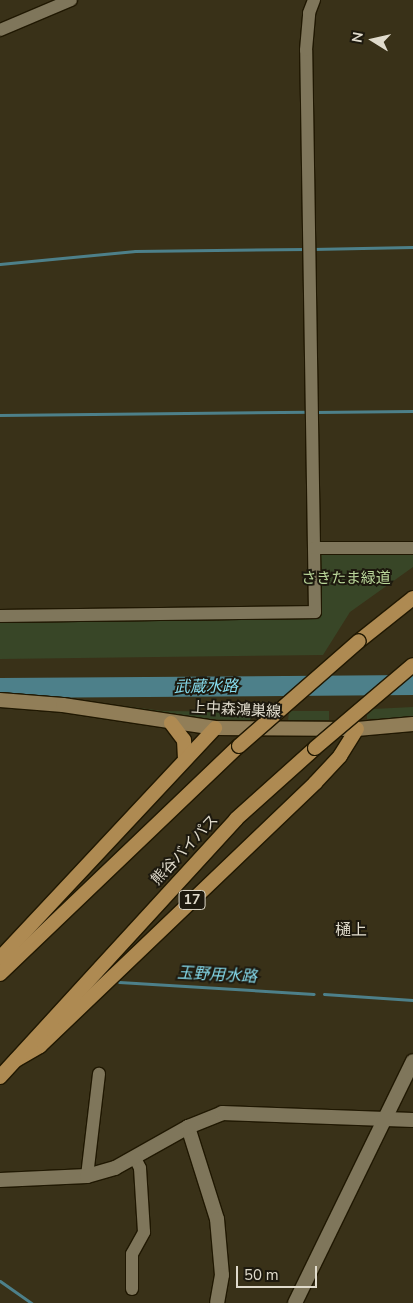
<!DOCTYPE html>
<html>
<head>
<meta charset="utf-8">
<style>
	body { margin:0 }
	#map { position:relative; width:413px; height:1303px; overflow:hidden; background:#393118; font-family:"Nunito Sans","Noto Sans JP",sans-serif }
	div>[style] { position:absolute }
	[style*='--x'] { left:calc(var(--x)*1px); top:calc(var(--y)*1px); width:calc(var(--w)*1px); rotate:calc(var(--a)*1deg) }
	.green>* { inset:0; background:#384627 }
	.stream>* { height:3px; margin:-1.5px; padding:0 1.5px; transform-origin:1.5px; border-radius:1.5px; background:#4d808a }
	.river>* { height:20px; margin:-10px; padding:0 10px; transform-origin:10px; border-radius:10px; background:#4d808a }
	.roads { filter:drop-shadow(1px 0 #201802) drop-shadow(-1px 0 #201802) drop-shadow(0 1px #201802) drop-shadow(0 -1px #201802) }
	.minor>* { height:12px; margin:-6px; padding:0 6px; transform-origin:6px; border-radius:6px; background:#7f765b }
	.tertiary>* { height:14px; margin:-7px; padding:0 7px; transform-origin:7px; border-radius:7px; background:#7f765b }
	.secondary>* { height:14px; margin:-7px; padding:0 7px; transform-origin:7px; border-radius:7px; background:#917e58 }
	.trunk>* { height:14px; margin:-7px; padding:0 7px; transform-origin:7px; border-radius:7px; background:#ae8a52 }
	.bridges { filter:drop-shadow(1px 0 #201802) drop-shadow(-1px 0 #201802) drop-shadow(0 1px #201802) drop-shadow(0 -1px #201802) }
	.trunk-bridge>* { height:14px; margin:-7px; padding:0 7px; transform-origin:7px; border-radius:7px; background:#ae8a52 }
	span { translate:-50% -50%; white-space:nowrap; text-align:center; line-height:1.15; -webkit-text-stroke:4px #1d190e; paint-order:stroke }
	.shield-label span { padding:1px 4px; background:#1d190e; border:1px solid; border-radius:4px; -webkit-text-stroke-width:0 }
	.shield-label { font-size:14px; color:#e0dbcc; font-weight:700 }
	.park-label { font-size:15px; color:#bad79a }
	.street-label { font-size:15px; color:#e0dbcc }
	.water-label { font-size:16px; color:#86dcee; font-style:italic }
	.neighbourhood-label { font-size:16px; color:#e0dbcc }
	.north { position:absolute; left:348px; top:15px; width:50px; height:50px; -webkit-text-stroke:4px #1d190e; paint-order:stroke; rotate:280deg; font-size:14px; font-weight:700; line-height:20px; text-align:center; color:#e0dbcc }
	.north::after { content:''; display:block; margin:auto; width:18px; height:22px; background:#e0dbcc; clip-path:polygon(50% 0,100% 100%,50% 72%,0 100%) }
	.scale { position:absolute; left:236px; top:1266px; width:81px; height:22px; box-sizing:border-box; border:2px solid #e0dbcc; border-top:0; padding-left:6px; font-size:15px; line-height:18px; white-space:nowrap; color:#e0dbcc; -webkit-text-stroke:4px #1d190e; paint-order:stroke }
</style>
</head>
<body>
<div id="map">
	<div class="green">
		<div style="clip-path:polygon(413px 551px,413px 567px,350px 612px,323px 655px,0 659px,0 618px,316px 615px,318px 552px)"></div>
		<div style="clip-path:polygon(125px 706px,163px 711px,253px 712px,250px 720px,199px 719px,125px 709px)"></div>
		<div style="clip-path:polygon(413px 707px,413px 718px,367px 719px,367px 714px,373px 709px)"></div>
		<div style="clip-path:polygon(289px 711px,329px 711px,329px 720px,288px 721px)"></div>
	</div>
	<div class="stream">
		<div style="--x:312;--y:249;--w:101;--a:-1.1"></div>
		<div style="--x:0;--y:264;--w:136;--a:-5.5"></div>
		<div style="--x:135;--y:251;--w:171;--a:-0.7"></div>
		<div style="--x:316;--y:412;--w:97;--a:-0.6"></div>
		<div style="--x:0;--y:415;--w:309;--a:-0.6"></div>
		<div style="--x:119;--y:982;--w:195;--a:3.5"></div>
		<div style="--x:324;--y:994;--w:89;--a:3.9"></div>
		<div style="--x:0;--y:1281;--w:39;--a:35"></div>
	</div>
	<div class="river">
		<div style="--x:0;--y:688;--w:413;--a:-0.4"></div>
	</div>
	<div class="roads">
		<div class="minor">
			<div style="--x:0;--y:30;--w:77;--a:-22.9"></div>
			<div style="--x:314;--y:548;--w:498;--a:-90.9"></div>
			<div style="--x:306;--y:50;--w:37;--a:-85"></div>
			<div style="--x:309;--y:13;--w:14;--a:-69"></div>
			<div style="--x:0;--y:616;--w:315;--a:-0.7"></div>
			<div style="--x:315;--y:612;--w:64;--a:-90.9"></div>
			<div style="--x:314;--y:548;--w:99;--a:0"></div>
			<div style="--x:87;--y:1176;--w:103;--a:-83.3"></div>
			<div style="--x:132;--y:1289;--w:35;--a:-90"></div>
			<div style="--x:132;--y:1254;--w:25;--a:-61"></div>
			<div style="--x:144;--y:1232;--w:64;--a:-93.6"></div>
			<div style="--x:140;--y:1168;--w:11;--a:-117"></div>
		</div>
		<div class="tertiary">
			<div style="--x:188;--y:1127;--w:96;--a:72.5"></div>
			<div style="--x:217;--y:1219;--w:56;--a:84.9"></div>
			<div style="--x:222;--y:1275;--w:28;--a:100"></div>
			<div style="--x:0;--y:1180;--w:87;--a:-2.6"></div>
			<div style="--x:87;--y:1176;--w:29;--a:-16"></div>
			<div style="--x:115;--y:1168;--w:84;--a:-29.3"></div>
			<div style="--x:188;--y:1127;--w:37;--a:-22"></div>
			<div style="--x:222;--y:1113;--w:191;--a:2.1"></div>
			<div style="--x:295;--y:1303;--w:269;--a:-64"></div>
		</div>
		<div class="secondary">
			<div style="--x:0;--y:700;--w:63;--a:4.5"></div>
			<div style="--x:63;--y:705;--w:154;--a:8.6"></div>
			<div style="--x:215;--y:728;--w:142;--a:0.4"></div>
			<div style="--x:357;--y:729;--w:56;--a:-5.1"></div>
		</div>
		<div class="trunk">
			<div style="--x:359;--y:641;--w:69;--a:-38.5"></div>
			<div style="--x:171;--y:723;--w:21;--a:53"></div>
			<div style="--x:184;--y:740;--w:17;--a:87"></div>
			<div style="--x:0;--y:958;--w:315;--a:-46.9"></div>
			<div style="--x:0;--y:974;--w:330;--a:-43.7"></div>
			<div style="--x:16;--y:1060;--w:28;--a:-30"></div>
			<div style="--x:40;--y:1046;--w:381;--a:-43.7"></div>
			<div style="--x:315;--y:783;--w:37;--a:-47"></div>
			<div style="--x:340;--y:756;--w:32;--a:-58"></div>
			<div style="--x:0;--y:1077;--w:350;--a:-47.5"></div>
			<div style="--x:236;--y:819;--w:106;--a:-41.9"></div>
		</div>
	</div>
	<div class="bridges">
		<div class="trunk-bridge">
			<div style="--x:239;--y:746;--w:159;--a:-41.2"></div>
			<div style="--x:315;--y:748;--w:128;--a:-40.3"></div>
		</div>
	</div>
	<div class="shield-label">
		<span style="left:192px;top:900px">17</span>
	</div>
	<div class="park-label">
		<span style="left:346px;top:579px">さきたま緑道</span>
	</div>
	<div class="street-label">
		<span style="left:236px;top:710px;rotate:3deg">上中森鴻巣線</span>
		<span style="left:185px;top:850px;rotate:-47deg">熊谷バイパス</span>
	</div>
	<div class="water-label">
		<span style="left:206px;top:687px;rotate:-1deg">武蔵水路</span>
		<span style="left:217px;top:975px;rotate:3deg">玉野用水路</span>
	</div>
	<div class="neighbourhood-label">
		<span style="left:351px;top:930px">樋上</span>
	</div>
	<div class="north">N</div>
	<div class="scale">50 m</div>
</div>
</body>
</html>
